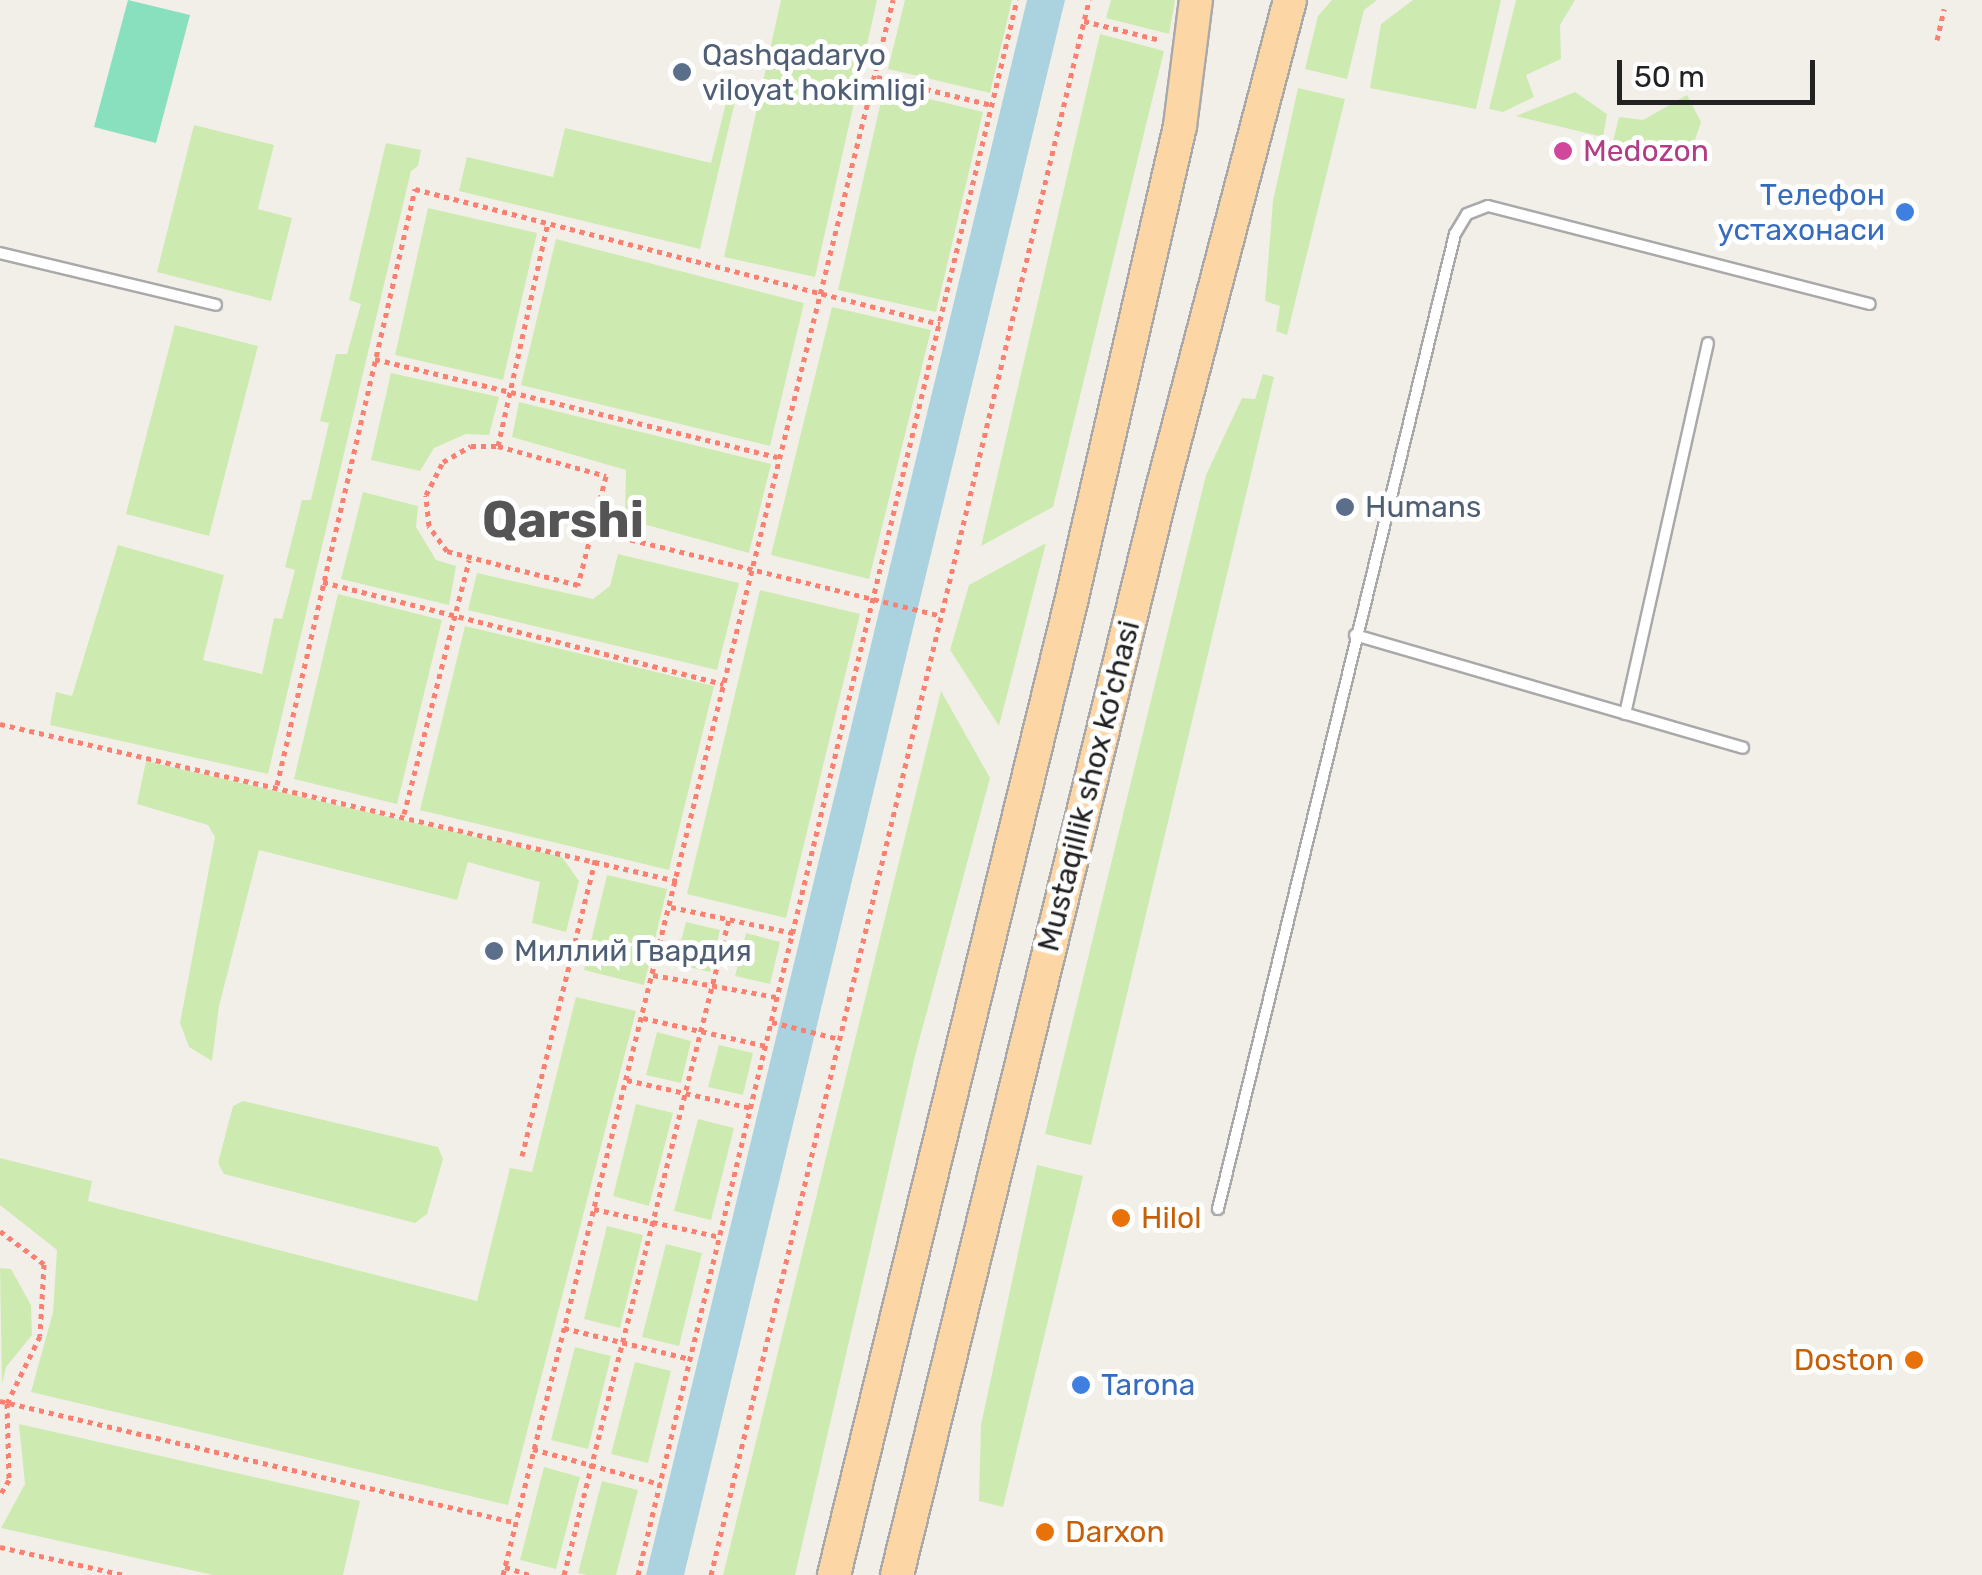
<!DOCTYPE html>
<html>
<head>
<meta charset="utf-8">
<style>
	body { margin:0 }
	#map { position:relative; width:1982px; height:1575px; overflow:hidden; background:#f2efe9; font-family:Rubik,sans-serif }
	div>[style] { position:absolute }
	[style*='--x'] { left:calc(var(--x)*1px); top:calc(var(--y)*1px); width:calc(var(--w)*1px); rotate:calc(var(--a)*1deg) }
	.grass>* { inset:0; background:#cdebb0 }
	.pitch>* { inset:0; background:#88e0be }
	.water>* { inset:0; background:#aad3df }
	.path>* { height:5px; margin-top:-2.5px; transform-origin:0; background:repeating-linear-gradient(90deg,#fa8072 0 5px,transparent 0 10px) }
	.roads { filter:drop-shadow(2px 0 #a9a9a9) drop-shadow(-2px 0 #a9a9a9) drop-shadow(0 2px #a9a9a9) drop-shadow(0 -2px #a9a9a9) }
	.lane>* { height:10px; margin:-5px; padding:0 5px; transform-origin:5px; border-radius:5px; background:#fff }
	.primary>* { height:32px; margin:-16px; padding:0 16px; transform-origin:16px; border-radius:16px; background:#fcd6a4 }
	.dots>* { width:28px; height:28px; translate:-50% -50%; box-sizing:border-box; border:5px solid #fff; border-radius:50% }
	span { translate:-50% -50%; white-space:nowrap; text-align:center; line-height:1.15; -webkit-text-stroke:10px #fff; paint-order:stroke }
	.service-label { font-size:30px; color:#4e5e75 }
	.left { translate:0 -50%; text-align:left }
	.hotel-label { font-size:30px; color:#b23c85 }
	.shop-label { font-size:30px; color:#366cbe }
	.right { translate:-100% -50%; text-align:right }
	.street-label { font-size:30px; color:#222 }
	.food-label { font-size:30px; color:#c56008 }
	.town-label { font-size:50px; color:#555; font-weight:700 }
	.scale { position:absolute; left:1617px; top:60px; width:198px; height:45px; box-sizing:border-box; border:5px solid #222; border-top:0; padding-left:12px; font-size:30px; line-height:35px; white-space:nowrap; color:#222; -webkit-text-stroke:8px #fff; paint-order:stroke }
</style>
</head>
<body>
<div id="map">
	<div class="grass">
		<div style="clip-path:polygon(781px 0,877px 0,815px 277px,724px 257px)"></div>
		<div style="clip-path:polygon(905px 0,1012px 0,990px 93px,888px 69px)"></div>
		<div style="clip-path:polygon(1111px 0,1175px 0,1169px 34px,1106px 18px)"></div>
		<div style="clip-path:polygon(1332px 0,1377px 0,1364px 10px,1347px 79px,1305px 69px,1318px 16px)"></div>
		<div style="clip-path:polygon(1413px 0,1501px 0,1476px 109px,1370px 88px,1381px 24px)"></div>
		<div style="clip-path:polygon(1516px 0,1575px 0,1560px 25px,1561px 59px,1526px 75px,1534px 97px,1503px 112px,1489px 109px)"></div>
		<div style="clip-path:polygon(1100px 34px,1164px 51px,1053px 507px,981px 546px)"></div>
		<div style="clip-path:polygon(884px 88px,983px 112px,936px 312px,838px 290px)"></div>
		<div style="clip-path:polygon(1298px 88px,1345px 99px,1287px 335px,1276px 331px,1280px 306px,1265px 301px,1273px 201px)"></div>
		<div style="clip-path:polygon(729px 91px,737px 93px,700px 249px,459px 191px,467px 157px,553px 177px,565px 128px,711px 163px)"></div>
		<div style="clip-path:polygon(1575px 92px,1607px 114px,1603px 137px,1516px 116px)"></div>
		<div style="clip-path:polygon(1687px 95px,1701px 122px,1689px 158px,1613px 141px,1619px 117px,1643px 120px)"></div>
		<div style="clip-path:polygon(194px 125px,274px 145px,258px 209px,292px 218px,271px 301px,157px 272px)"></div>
		<div style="clip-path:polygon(386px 143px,421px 150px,418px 166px,411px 171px,268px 774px,50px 725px,56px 692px,72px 696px,118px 545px,224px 575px,203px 660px,262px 674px,274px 618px,282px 619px,295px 570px,285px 567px,302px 500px,311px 500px,329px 423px,320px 421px,336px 354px,347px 354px,361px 304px,349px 300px)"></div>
		<div style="clip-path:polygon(428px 208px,537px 233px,503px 380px,395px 355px)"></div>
		<div style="clip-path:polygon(556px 239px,804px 303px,770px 446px,521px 385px)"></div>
		<div style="clip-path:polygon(832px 307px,931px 330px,869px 579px,771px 555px)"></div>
		<div style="clip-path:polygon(175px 325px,258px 346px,209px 536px,126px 514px)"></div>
		<div style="clip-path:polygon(391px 373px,499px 397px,489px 435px,466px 434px,434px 448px,420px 471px,371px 460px)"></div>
		<div style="clip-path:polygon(1263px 374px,1274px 377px,1091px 1145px,1045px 1134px,1206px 475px,1242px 398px,1255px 399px)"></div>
		<div style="clip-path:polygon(519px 402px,771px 464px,749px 553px,625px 519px,626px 470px,512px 437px)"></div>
		<div style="clip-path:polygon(363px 492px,418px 506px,416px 527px,436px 560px,456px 566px,449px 605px,341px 579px)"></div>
		<div style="clip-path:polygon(1046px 543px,999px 726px,950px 650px,969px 585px)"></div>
		<div style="clip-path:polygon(618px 554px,739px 583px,717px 670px,468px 610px,477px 573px,593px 599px,610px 586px)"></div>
		<div style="clip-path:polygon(760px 590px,860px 614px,786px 918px,687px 894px)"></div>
		<div style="clip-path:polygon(338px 594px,442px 620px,397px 804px,294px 779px)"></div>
		<div style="clip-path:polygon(465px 626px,714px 686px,669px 870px,420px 810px)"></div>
		<div style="clip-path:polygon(941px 691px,990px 778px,916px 1052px,795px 1575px,723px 1575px)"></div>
		<div style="clip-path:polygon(146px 761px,562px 857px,579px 881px,566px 932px,532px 923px,540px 882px,468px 862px,457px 900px,259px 850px,219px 1006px,212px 1061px,189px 1047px,180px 1023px,215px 837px,208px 825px,137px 804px)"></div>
		<div style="clip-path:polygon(607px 875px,667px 889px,644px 985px,584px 970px)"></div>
		<div style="clip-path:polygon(686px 922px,720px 930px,710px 972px,675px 964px)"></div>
		<div style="clip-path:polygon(746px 933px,780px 942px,770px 984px,735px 976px)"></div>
		<div style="clip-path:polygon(576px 997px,636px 1011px,508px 1505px,31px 1392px,53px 1312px,57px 1250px,0 1205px,0 1158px,92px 1181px,88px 1201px,477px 1301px,510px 1168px,532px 1172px)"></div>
		<div style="clip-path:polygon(657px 1032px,691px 1041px,681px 1083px,646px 1075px)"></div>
		<div style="clip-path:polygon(719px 1045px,753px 1053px,743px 1095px,708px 1087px)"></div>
		<div style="clip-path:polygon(243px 1101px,438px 1147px,443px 1159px,427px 1214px,415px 1223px,224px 1174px,218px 1163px,233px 1106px)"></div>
		<div style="clip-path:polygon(636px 1104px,673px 1113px,649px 1206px,613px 1196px)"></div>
		<div style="clip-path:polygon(698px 1119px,734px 1128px,711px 1220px,674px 1211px)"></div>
		<div style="clip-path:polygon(1037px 1165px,1083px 1176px,1003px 1507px,979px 1501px,981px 1425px)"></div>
		<div style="clip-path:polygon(607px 1226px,643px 1235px,620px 1328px,584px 1319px)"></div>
		<div style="clip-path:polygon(666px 1244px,702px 1253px,679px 1346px,642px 1337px)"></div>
		<div style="clip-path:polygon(0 1268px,11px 1269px,31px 1305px,32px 1335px,6px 1367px,2px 1384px)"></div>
		<div style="clip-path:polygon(575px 1347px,611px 1356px,588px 1449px,551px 1440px)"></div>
		<div style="clip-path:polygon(635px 1362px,671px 1371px,648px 1463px,611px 1454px)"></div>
		<div style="clip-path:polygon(19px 1424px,360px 1501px,343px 1575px,213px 1575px,1px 1528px,25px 1484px)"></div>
		<div style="clip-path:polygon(544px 1467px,580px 1477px,556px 1569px,520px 1560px)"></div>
		<div style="clip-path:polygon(602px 1481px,638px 1490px,616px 1575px,586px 1575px,578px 1573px)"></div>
	</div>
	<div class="pitch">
		<div style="clip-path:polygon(128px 0,190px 15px,156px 143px,94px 127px)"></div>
	</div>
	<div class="water">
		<div style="clip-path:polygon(1027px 0,1065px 0,684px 1575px,646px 1575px)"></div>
	</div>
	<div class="path">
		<div style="--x:1084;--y:21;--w:78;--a:14"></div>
		<div style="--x:1937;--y:40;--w:32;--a:-77"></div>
		<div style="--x:877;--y:77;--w:118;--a:13.7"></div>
		<div style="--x:375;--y:359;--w:414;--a:13.7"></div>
		<div style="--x:471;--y:446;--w:27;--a:0"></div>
		<div style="--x:498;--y:446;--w:112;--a:15.5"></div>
		<div style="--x:606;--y:476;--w:113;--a:104.4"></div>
		<div style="--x:578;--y:585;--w:135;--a:-165.5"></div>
		<div style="--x:447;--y:551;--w:31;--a:-126"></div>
		<div style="--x:429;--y:526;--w:31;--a:-96"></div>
		<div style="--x:426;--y:495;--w:37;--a:-63"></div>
		<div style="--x:443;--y:462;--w:32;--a:-30"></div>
		<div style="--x:498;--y:446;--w:229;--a:-77.4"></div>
		<div style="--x:592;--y:530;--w:359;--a:13.8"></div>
		<div style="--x:323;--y:582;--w:413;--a:14.3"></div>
		<div style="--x:0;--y:724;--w:695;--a:13.06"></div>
		<div style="--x:277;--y:785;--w:612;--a:-76.96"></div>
		<div style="--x:415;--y:189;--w:542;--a:14.42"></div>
		<div style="--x:404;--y:814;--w:262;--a:-75.6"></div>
		<div style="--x:671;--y:907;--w:125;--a:12"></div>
		<div style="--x:653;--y:975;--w:126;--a:10.1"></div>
		<div style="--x:643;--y:1018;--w:126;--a:12.8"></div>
		<div style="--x:772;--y:1022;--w:69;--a:14.2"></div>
		<div style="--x:627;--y:1080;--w:127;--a:12.7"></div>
		<div style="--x:522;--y:1156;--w:305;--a:-76.1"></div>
		<div style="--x:594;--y:1209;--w:129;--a:12.5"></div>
		<div style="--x:0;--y:1231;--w:55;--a:36.9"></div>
		<div style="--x:44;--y:1264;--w:72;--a:93.2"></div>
		<div style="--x:40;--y:1336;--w:75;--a:116.2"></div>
		<div style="--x:7;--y:1403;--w:77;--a:88.5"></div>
		<div style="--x:9;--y:1480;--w:17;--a:121"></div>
		<div style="--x:564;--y:1328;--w:130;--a:13.8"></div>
		<div style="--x:0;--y:1401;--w:527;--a:13.27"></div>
		<div style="--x:533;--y:1449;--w:132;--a:15.4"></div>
		<div style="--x:0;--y:1547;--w:127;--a:12.7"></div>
		<div style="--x:505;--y:1567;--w:26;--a:18"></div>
		<div style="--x:503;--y:1575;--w:1623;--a:-76.09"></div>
		<div style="--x:564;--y:1575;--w:676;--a:-75.88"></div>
		<div style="--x:638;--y:1575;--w:1620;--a:-76.47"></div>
		<div style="--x:711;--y:1575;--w:1620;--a:-76.5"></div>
	</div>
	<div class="roads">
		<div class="lane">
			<div style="--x:0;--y:253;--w:222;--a:13.5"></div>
			<div style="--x:1355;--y:635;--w:404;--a:16.2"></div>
			<div style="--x:1625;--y:714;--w:380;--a:-77.4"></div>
			<div style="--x:1218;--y:1209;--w:1003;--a:-76.34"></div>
			<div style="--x:1455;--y:234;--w:23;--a:-59"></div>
			<div style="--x:1467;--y:214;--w:22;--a:-21"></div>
			<div style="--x:1488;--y:206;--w:394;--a:14.4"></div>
		</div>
		<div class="primary">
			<div style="--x:834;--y:1575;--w:1001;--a:-76.31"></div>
			<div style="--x:1071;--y:602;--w:488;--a:-77.1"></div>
			<div style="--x:1180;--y:126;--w:127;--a:-82.8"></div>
			<div style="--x:897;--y:1575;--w:1118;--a:-76.29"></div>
			<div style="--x:1162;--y:489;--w:505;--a:-75.33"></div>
		</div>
	</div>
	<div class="dots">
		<div style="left:682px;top:72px;background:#5c6f8a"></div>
		<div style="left:1563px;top:151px;background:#d1479c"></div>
		<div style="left:1905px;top:212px;background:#3f7fe0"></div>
		<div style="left:1345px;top:507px;background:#5c6f8a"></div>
		<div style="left:494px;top:951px;background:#5c6f8a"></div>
		<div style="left:1121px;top:1218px;background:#e8710a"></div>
		<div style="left:1914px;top:1360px;background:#e8710a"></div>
		<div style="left:1081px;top:1385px;background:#3f7fe0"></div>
		<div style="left:1045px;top:1532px;background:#e8710a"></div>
	</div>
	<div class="service-label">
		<span class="left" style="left:702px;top:72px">Qashqadaryo<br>viloyat hokimligi</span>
		<span class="left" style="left:1365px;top:507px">Humans</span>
		<span class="left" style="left:514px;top:951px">Миллий Гвардия</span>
	</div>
	<div class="hotel-label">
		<span class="left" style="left:1583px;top:151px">Medozon</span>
	</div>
	<div class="shop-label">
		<span class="right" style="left:1885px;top:212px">Телефон<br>устахонаси</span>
		<span class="left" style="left:1101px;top:1385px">Tarona</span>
	</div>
	<div class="street-label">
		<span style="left:1089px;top:786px;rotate:-76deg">Mustaqillik shox ko'chasi</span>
	</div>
	<div class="food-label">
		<span class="left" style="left:1141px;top:1218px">Hilol</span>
		<span class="right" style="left:1894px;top:1360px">Doston</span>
		<span class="left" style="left:1065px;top:1532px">Darxon</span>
	</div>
	<div class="town-label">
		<span style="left:563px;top:521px">Qarshi</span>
	</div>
	<div class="scale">50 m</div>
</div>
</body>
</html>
